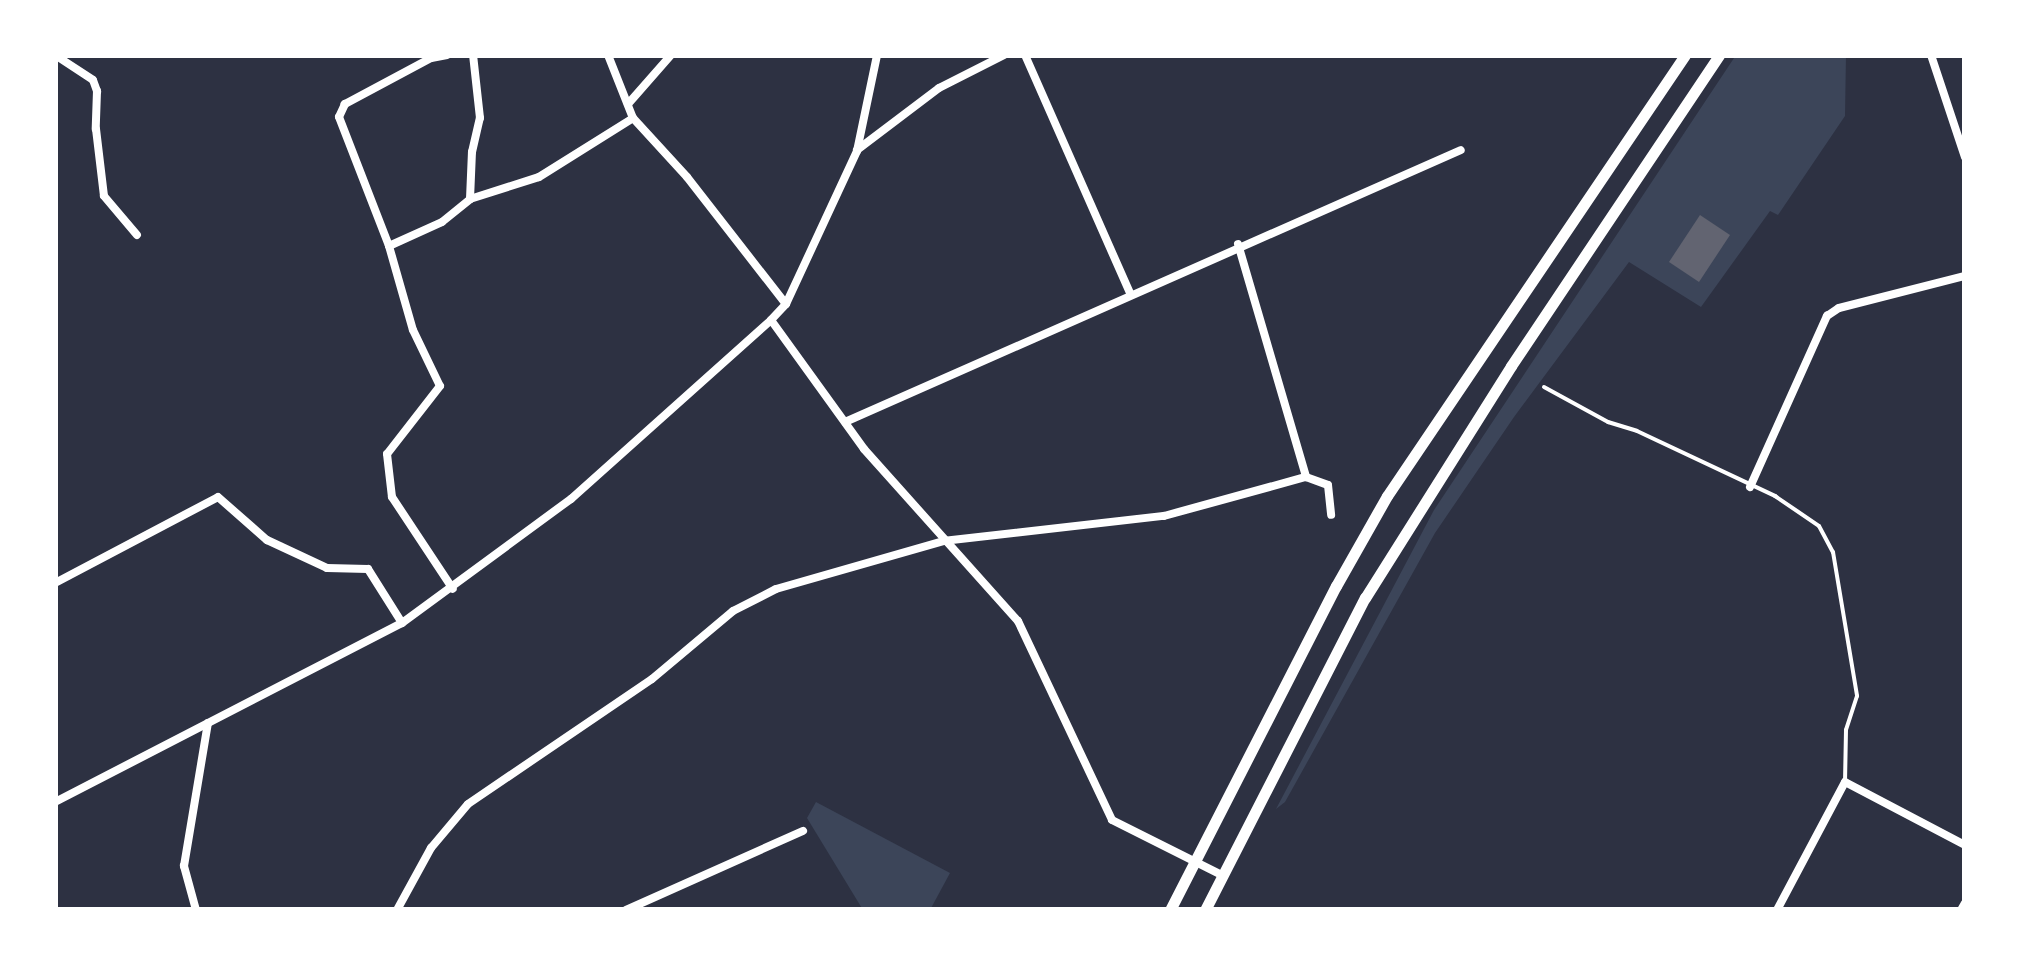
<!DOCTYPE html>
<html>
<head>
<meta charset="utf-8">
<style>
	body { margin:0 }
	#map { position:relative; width:2020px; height:965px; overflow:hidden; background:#2d3142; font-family:"DejaVu Sans",sans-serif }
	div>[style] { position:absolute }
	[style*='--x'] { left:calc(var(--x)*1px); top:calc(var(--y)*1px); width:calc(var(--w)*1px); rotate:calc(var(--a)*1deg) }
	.green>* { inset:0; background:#3c4559 }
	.building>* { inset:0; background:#626471 }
	.service>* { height:4px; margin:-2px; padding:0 2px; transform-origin:2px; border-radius:2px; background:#fff }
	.minor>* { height:8px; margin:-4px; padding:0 4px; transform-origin:4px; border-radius:4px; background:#fff }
	.primary>* { height:11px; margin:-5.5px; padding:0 5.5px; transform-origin:5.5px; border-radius:5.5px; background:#fff }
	span { translate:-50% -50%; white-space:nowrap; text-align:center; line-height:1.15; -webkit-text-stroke:10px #fff; paint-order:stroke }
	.frame { position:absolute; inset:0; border:58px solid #fff; pointer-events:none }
</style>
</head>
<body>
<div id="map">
	<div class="green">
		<div style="clip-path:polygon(1736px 55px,1846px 55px,1845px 116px,1778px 215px,1770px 211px,1701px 307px,1629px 262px,1514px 417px,1435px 533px,1285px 802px,1276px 809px,1434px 510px)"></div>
		<div style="clip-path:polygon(816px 802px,950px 873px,930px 910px,863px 910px,807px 818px)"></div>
	</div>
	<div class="building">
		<div style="clip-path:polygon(1700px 215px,1730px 235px,1699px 282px,1669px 262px)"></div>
	</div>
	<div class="service">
		<div style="--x:1544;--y:387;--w:73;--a:28.7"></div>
		<div style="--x:1608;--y:422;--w:30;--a:17"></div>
		<div style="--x:1637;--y:431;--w:153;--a:25.2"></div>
		<div style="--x:1775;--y:496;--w:53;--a:34.3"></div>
		<div style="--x:1819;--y:526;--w:30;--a:62"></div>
		<div style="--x:1833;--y:552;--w:146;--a:80.5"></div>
		<div style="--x:1857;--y:696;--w:36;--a:108"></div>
		<div style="--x:1846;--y:730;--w:52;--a:91.1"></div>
	</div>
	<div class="minor">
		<div style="--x:55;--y:55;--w:45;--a:33.3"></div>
		<div style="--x:93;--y:80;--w:12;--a:70"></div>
		<div style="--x:97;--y:91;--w:38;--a:92"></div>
		<div style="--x:96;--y:129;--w:67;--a:83.2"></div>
		<div style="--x:104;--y:196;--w:51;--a:49.8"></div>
		<div style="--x:447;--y:55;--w:16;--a:169"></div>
		<div style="--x:431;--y:58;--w:98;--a:151.9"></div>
		<div style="--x:345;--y:104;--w:14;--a:115"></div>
		<div style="--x:339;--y:117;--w:138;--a:68.8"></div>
		<div style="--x:389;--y:246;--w:87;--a:74.1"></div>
		<div style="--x:413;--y:330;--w:62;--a:64.3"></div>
		<div style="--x:440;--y:386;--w:86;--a:127.9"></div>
		<div style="--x:387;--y:454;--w:43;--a:83.4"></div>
		<div style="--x:392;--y:497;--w:110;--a:56.5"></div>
		<div style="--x:608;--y:55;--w:68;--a:68.4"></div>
		<div style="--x:633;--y:118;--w:80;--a:47.5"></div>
		<div style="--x:687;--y:177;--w:161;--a:52.1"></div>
		<div style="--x:1025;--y:55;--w:262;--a:66.2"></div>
		<div style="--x:1931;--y:55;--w:108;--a:71.6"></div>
		<div style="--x:628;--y:104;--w:65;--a:-48.7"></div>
		<div style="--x:857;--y:150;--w:103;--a:-37.1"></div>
		<div style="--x:939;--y:88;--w:73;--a:-26.9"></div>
		<div style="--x:470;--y:199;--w:47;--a:-87.6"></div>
		<div style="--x:472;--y:152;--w:35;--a:-77"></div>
		<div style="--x:480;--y:118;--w:63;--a:-96.3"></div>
		<div style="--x:1238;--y:244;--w:243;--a:73.7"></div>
		<div style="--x:389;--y:246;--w:58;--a:-24.4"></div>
		<div style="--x:442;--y:222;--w:36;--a:-39"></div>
		<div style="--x:470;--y:199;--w:72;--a:-17.7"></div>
		<div style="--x:539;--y:177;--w:111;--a:-32.1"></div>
		<div style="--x:771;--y:320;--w:159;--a:54.2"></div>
		<div style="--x:864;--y:449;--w:231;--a:48.2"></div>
		<div style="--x:1018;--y:621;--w:220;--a:64.7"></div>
		<div style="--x:1112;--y:820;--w:123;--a:26.6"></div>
		<div style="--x:845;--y:422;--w:673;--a:-23.82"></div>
		<div style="--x:1750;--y:487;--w:188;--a:-65.8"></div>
		<div style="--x:1827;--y:316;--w:14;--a:-34"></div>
		<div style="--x:1839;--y:308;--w:130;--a:-14.3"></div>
		<div style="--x:55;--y:583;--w:184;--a:-27.8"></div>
		<div style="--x:218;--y:497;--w:65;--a:41.3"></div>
		<div style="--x:267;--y:540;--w:66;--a:25"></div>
		<div style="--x:327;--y:568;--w:41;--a:1.4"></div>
		<div style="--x:368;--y:569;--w:64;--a:57.8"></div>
		<div style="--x:55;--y:802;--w:390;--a:-27.3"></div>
		<div style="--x:402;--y:623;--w:210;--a:-36.3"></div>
		<div style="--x:571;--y:499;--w:268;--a:-41.8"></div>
		<div style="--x:771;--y:320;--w:22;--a:-47"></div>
		<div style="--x:786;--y:304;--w:169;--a:-65.1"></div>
		<div style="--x:857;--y:151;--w:98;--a:-78.2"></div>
		<div style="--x:196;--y:910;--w:46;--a:-105.3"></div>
		<div style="--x:184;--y:866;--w:145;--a:-80.5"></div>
		<div style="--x:397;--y:910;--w:71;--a:-61.3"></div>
		<div style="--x:431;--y:848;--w:57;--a:-49.9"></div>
		<div style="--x:468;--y:804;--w:222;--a:-34.2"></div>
		<div style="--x:652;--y:679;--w:106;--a:-40"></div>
		<div style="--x:733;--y:611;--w:48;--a:-27.1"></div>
		<div style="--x:776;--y:589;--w:174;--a:-16"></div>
		<div style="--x:943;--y:541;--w:222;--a:-6.5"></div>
		<div style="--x:1164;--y:516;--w:147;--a:-15.4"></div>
		<div style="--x:1306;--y:477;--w:23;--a:20"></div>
		<div style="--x:1328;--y:485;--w:30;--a:84"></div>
		<div style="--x:626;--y:910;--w:194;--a:-24.1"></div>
		<div style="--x:1777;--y:910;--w:145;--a:-62"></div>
		<div style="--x:1845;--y:782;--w:136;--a:27.7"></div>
		<div style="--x:1961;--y:910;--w:8;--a:-60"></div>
	</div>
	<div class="primary">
		<div style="--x:1170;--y:910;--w:364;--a:-62.9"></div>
		<div style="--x:1336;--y:586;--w:103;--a:-60.5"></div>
		<div style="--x:1387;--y:496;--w:532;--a:-55.95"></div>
		<div style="--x:1205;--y:910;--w:351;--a:-62.9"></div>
		<div style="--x:1365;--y:598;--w:274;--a:-57.8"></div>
		<div style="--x:1511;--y:366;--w:374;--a:-56.2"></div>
	</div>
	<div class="frame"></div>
</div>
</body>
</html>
